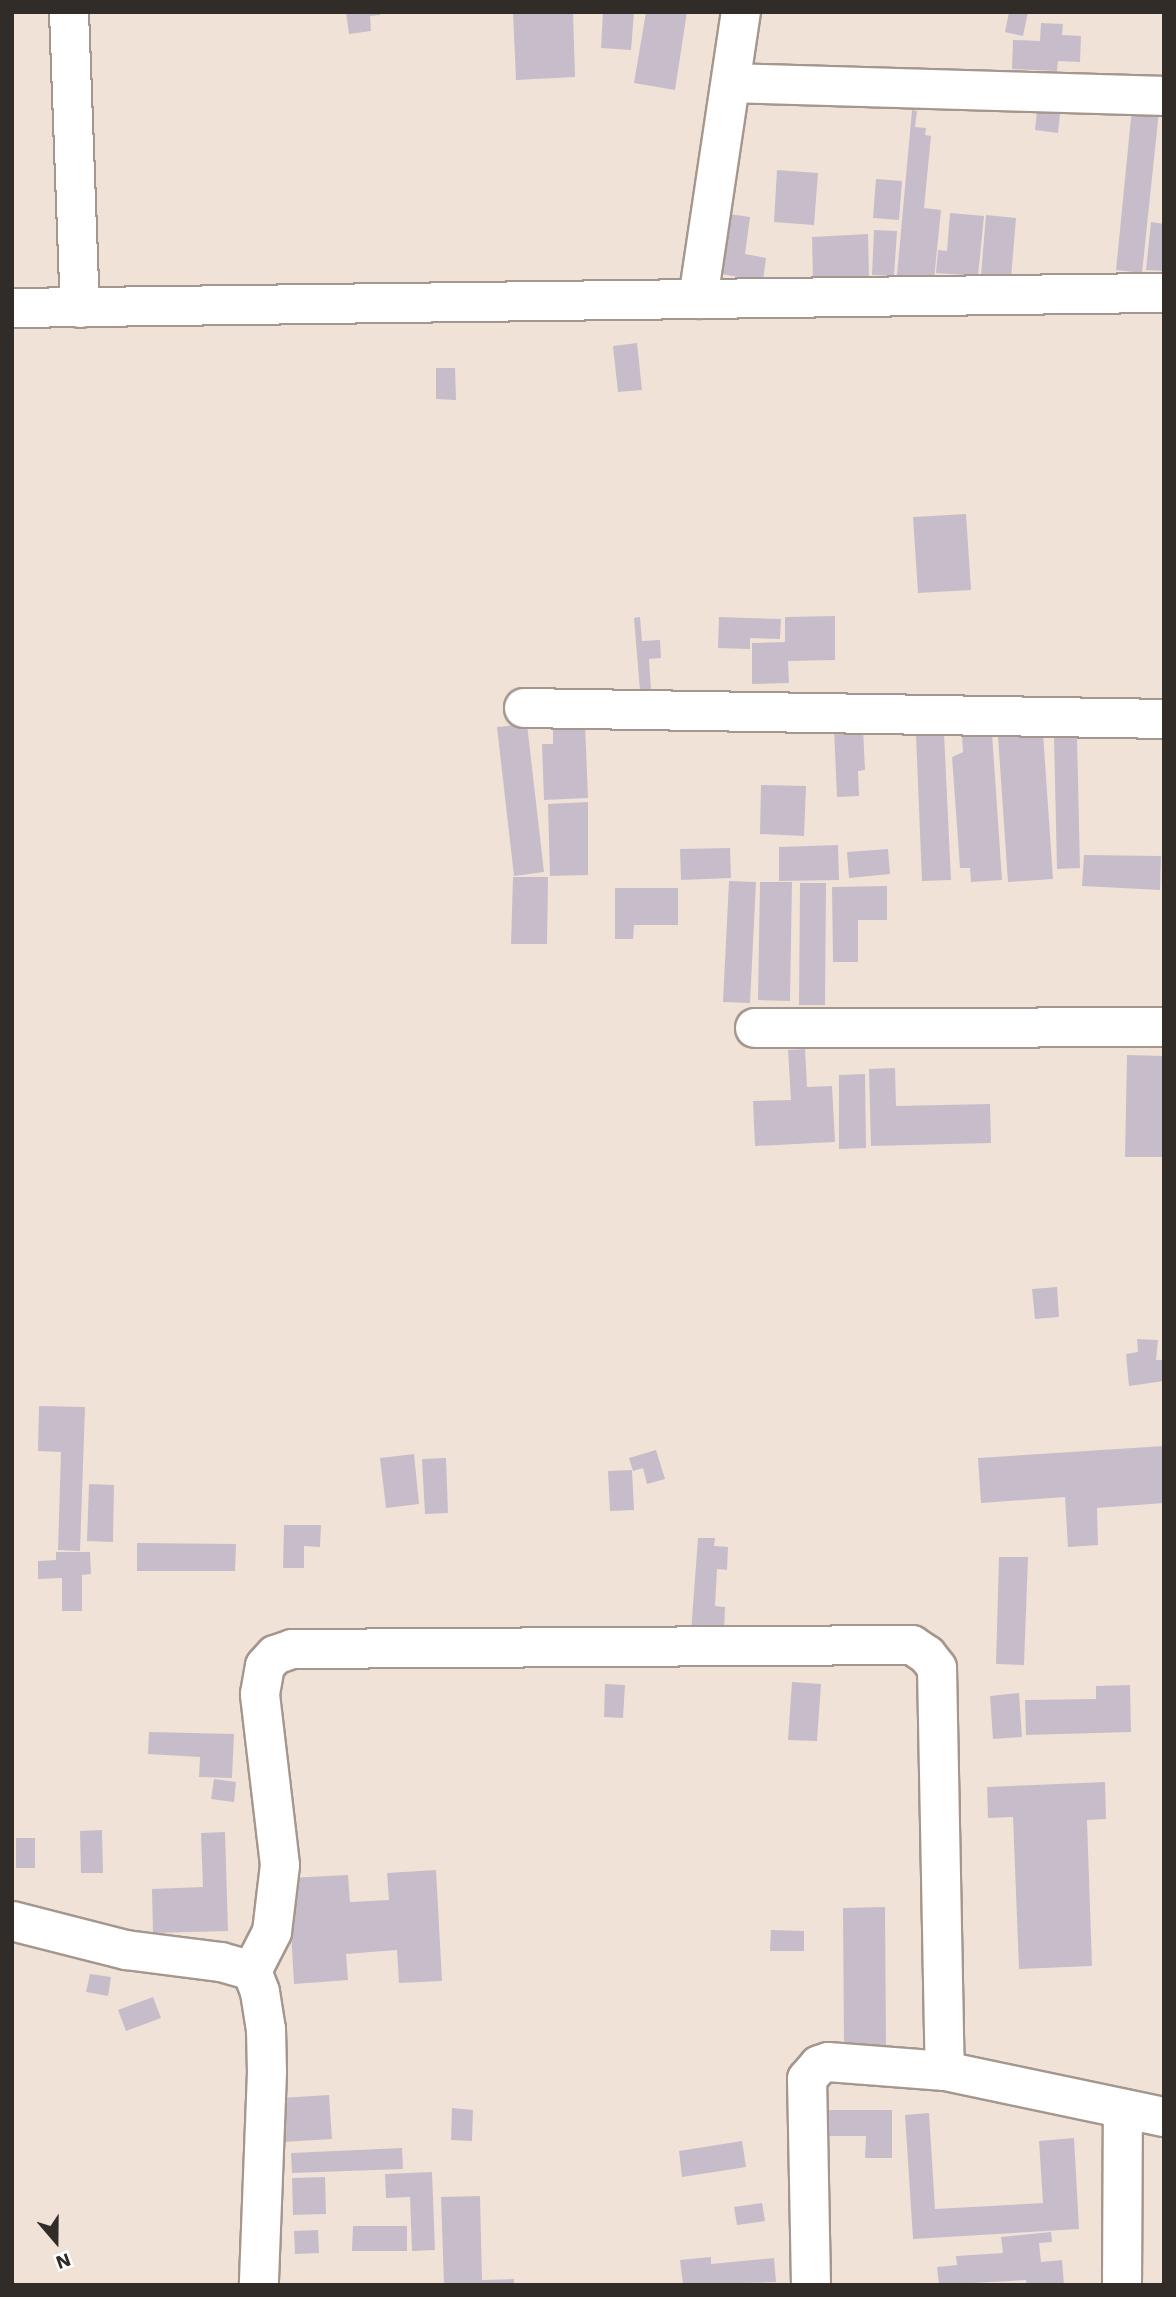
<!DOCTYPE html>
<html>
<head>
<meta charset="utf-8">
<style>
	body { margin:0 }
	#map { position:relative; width:1176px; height:2297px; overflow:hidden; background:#f1e2d8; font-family:"Work Sans",sans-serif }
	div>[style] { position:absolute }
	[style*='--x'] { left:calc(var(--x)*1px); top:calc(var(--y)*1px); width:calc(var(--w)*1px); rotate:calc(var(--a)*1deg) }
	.building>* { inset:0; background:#c7bdca }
	.roads { filter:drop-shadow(2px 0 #a5978d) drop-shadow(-2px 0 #a5978d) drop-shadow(0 2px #a5978d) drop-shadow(0 -2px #a5978d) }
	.street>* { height:38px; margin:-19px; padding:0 19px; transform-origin:19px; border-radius:19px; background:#fff }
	span { translate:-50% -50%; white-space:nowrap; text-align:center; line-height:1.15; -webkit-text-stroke:7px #fff; paint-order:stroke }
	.frame { position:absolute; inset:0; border:14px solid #322c28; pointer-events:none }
	.north { position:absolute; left:21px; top:2206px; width:70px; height:70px; -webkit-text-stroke:5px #fff; paint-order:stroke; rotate:160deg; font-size:19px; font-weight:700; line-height:28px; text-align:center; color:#322c28 }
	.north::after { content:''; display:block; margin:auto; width:24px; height:32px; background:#322c28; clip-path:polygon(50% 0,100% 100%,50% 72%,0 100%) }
</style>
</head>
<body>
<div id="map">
	<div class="building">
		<div style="clip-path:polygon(346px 12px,380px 12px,380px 15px,370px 16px,371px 31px,349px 34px)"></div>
		<div style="clip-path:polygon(513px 12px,573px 12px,575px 77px,516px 80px)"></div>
		<div style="clip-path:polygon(603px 12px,634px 12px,631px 50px,601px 48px)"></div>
		<div style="clip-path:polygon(646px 12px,687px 12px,675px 90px,634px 83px)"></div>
		<div style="clip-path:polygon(1009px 12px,1028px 12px,1023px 36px,1005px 32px)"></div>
		<div style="clip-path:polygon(1041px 23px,1063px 24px,1062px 35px,1081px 36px,1080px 62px,1058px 61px,1057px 71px,1012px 69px,1013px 40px,1040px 41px)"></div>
		<div style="clip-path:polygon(1132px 108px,1159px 111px,1142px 273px,1116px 270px)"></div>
		<div style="clip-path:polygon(912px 110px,917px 111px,915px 127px,926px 128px,925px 135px,931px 136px,924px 208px,941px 210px,934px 279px,897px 275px)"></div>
		<div style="clip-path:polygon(1037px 111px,1060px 114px,1058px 133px,1035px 130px)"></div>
		<div style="clip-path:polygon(777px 170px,818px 173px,814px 225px,774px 222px)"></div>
		<div style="clip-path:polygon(876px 179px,902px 181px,899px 220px,873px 218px)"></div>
		<div style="clip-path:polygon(950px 213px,984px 216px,978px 276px,936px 273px,938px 250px,947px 251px)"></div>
		<div style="clip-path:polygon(729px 214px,750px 217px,745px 254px,766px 258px,763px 281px,721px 274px)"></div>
		<div style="clip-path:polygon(986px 215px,1016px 218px,1011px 278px,981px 275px)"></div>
		<div style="clip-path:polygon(1151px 222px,1164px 224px,1164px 271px,1146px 270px)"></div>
		<div style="clip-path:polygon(874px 230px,897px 231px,894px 276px,872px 275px)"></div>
		<div style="clip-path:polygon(868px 234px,869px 277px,813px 279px,812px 237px)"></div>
		<div style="clip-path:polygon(637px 343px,642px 390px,618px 392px,613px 346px)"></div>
		<div style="clip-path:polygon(436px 368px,455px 368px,456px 400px,436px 399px)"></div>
		<div style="clip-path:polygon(966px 514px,971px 590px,918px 593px,913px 517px)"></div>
		<div style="clip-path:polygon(835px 616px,835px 660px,788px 661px,789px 683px,752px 684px,752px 643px,785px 642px,785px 617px)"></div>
		<div style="clip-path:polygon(640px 617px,642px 641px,660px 640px,661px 658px,649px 659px,651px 690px,640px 691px,634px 618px)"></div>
		<div style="clip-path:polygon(719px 617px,781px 619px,780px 639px,750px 638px,750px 649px,718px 648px)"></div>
		<div style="clip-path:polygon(527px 724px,544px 872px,514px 876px,497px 727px)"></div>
		<div style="clip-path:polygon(585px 724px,588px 798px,544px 800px,542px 744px,553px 744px,553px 725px)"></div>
		<div style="clip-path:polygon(863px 728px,865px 770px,858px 771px,859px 796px,837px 797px,834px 729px)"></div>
		<div style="clip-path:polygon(944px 733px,951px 880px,922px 881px,916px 735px)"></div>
		<div style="clip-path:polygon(992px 733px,1002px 880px,971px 882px,970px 868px,960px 868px,952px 757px,963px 752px,962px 735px)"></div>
		<div style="clip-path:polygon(1043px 733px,1053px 879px,1008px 882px,998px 737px)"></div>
		<div style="clip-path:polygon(1077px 736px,1080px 868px,1057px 869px,1054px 737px)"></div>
		<div style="clip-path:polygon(761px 785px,806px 786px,804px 836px,760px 834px)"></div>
		<div style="clip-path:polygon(588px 802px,588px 875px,550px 876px,548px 804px)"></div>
		<div style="clip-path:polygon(838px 845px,839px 880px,779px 881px,779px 847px)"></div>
		<div style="clip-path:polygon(730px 848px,731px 878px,681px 880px,680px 849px)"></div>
		<div style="clip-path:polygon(888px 849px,890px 874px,849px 878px,847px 852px)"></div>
		<div style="clip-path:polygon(1084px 855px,1161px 856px,1160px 890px,1082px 886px)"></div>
		<div style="clip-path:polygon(513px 877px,548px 877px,547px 944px,511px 944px)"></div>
		<div style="clip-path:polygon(729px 881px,756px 882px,750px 1003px,723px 1002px)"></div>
		<div style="clip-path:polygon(760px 882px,792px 882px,790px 1001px,758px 1000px)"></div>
		<div style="clip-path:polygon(800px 883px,826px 883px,825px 1005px,799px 1005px)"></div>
		<div style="clip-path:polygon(887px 886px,887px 920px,858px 920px,858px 962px,833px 962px,832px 887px)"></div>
		<div style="clip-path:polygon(615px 888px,678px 888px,678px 925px,634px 925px,633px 939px,615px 939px)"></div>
		<div style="clip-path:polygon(805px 1049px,807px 1087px,832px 1086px,835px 1142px,755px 1146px,753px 1101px,791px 1100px,788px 1050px)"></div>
		<div style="clip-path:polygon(1127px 1055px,1164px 1056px,1164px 1157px,1125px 1157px)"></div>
		<div style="clip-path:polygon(895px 1068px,896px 1106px,990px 1104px,991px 1143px,871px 1146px,869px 1069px)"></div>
		<div style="clip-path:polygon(865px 1074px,866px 1148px,839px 1149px,839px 1075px)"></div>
		<div style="clip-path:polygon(1057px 1287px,1059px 1317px,1035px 1319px,1032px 1289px)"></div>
		<div style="clip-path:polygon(1137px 1339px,1158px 1340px,1156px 1360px,1164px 1360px,1164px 1381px,1129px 1386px,1126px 1354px,1138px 1352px)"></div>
		<div style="clip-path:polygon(39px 1406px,85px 1407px,80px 1551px,58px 1550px,61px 1452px,38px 1451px)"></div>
		<div style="clip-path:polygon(1164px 1446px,1164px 1503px,1097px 1508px,1098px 1545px,1068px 1547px,1065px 1497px,981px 1503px,978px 1458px)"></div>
		<div style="clip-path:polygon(656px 1450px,665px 1479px,647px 1484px,643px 1468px,633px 1471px,629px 1458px)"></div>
		<div style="clip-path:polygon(414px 1454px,419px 1504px,386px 1508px,380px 1458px)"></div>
		<div style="clip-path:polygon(446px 1458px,448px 1513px,425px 1514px,422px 1459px)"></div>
		<div style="clip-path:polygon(632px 1470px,634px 1510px,610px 1511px,608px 1471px)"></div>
		<div style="clip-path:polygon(89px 1484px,114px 1485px,113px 1542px,87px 1541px)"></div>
		<div style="clip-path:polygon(284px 1525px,321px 1525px,320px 1547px,304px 1546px,304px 1568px,283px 1568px)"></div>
		<div style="clip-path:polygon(698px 1538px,715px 1538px,714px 1546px,728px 1547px,727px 1570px,717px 1569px,715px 1606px,725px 1607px,724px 1633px,691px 1632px)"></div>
		<div style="clip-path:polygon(137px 1543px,236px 1544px,235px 1571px,137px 1571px)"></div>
		<div style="clip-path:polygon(56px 1552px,90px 1552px,91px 1574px,82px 1575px,82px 1611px,62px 1611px,62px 1578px,38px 1579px,38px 1561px,56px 1560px)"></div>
		<div style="clip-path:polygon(999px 1557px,1028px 1557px,1024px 1665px,996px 1664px)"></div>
		<div style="clip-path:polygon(792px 1682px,821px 1684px,817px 1741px,788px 1740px)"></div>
		<div style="clip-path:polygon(605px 1684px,625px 1685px,623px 1718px,604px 1717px)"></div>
		<div style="clip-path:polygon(1130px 1685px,1131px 1732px,1026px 1735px,1025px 1700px,1096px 1699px,1096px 1686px)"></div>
		<div style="clip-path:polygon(1019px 1693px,1022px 1737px,993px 1739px,990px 1696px)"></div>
		<div style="clip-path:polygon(149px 1732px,234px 1734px,232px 1778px,199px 1777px,200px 1757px,148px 1754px)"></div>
		<div style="clip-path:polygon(214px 1779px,236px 1782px,234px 1802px,211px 1799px)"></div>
		<div style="clip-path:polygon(1105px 1782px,1106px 1819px,1087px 1820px,1092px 1966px,1019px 1969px,1013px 1817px,988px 1818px,987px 1787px)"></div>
		<div style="clip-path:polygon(102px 1830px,103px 1873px,81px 1873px,80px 1831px)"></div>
		<div style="clip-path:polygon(225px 1832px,228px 1931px,153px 1933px,152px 1889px,203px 1887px,201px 1833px)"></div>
		<div style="clip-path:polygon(16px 1838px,35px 1838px,35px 1868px,16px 1868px)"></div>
		<div style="clip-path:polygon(436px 1870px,442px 1981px,399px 1983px,397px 1950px,346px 1954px,348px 1980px,294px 1984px,288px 1878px,348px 1875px,350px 1902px,389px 1900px,387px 1873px)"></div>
		<div style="clip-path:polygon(885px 1907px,886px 2047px,844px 2048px,843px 1908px)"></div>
		<div style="clip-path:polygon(771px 1930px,804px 1931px,804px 1951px,770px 1951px)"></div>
		<div style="clip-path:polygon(90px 1974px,111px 1977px,108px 1996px,86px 1992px)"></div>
		<div style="clip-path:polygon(153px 1997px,161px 2018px,126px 2031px,118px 2010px)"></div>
		<div style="clip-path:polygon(329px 2095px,332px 2139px,283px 2142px,280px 2098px)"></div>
		<div style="clip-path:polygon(452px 2108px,473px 2110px,472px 2141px,451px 2140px)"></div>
		<div style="clip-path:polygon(822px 2110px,892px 2110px,892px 2158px,865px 2158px,866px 2136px,822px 2136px)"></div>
		<div style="clip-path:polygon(929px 2113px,935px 2209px,1043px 2203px,1039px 2141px,1074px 2138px,1079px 2229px,913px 2239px,905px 2115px)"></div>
		<div style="clip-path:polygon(742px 2141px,746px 2167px,682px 2177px,679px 2151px)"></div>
		<div style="clip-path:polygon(402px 2148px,403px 2169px,292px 2173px,291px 2153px)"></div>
		<div style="clip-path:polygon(432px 2172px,435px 2250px,412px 2251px,410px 2197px,386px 2198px,385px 2174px)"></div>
		<div style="clip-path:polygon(325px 2177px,326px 2214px,293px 2215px,292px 2178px)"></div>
		<div style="clip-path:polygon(480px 2196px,482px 2280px,514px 2279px,514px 2285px,444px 2285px,441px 2197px)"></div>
		<div style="clip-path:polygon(762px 2203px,765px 2221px,737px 2225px,734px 2207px)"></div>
		<div style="clip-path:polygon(353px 2226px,407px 2226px,407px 2251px,352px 2251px)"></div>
		<div style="clip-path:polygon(318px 2230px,319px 2253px,295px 2254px,294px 2231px)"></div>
		<div style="clip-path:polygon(1051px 2232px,1052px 2242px,1039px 2243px,1041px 2262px,1062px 2260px,1064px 2285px,1027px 2285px,1026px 2280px,939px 2285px,937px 2267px,957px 2265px,956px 2256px,1003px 2253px,1001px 2237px)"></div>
		<div style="clip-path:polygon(711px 2257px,711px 2264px,774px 2258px,776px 2282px,683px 2285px,680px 2260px)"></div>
	</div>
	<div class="roads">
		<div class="street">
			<div style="--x:69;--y:12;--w:296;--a:87.9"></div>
			<div style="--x:731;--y:83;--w:433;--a:1.7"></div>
			<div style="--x:698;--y:299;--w:290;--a:-81.5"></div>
			<div style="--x:12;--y:308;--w:1152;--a:-0.75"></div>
			<div style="--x:524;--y:708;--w:640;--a:0.98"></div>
			<div style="--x:755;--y:1028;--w:409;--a:-0.1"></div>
			<div style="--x:12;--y:1921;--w:118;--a:14.3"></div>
			<div style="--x:126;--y:1950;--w:96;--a:7.2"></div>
			<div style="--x:221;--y:1962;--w:32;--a:16"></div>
			<div style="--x:252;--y:1971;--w:22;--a:69"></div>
			<div style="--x:260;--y:1992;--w:37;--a:81"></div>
			<div style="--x:266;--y:2029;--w:43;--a:88.7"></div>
			<div style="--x:267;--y:2072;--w:213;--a:92.2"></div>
			<div style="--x:252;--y:1971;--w:44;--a:-62.9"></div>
			<div style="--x:272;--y:1932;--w:67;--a:-83.2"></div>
			<div style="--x:280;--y:1865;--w:172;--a:-96.7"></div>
			<div style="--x:260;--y:1694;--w:28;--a:-80"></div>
			<div style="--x:265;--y:1666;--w:15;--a:-48"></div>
			<div style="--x:275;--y:1655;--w:18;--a:-19"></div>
			<div style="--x:292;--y:1649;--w:620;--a:-0.37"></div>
			<div style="--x:912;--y:1645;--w:18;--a:34"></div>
			<div style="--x:927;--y:1655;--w:16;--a:52"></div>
			<div style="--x:937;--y:1668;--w:403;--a:88.9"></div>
			<div style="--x:811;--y:2285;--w:206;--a:-91.1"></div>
			<div style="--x:807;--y:2079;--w:18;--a:-49"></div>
			<div style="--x:819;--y:2065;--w:9;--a:-18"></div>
			<div style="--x:828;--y:2062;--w:117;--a:4.4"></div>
			<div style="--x:945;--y:2071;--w:224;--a:11.9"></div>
			<div style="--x:1122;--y:2285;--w:175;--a:-89.7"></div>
		</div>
	</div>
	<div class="frame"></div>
	<div class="north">N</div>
</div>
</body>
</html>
